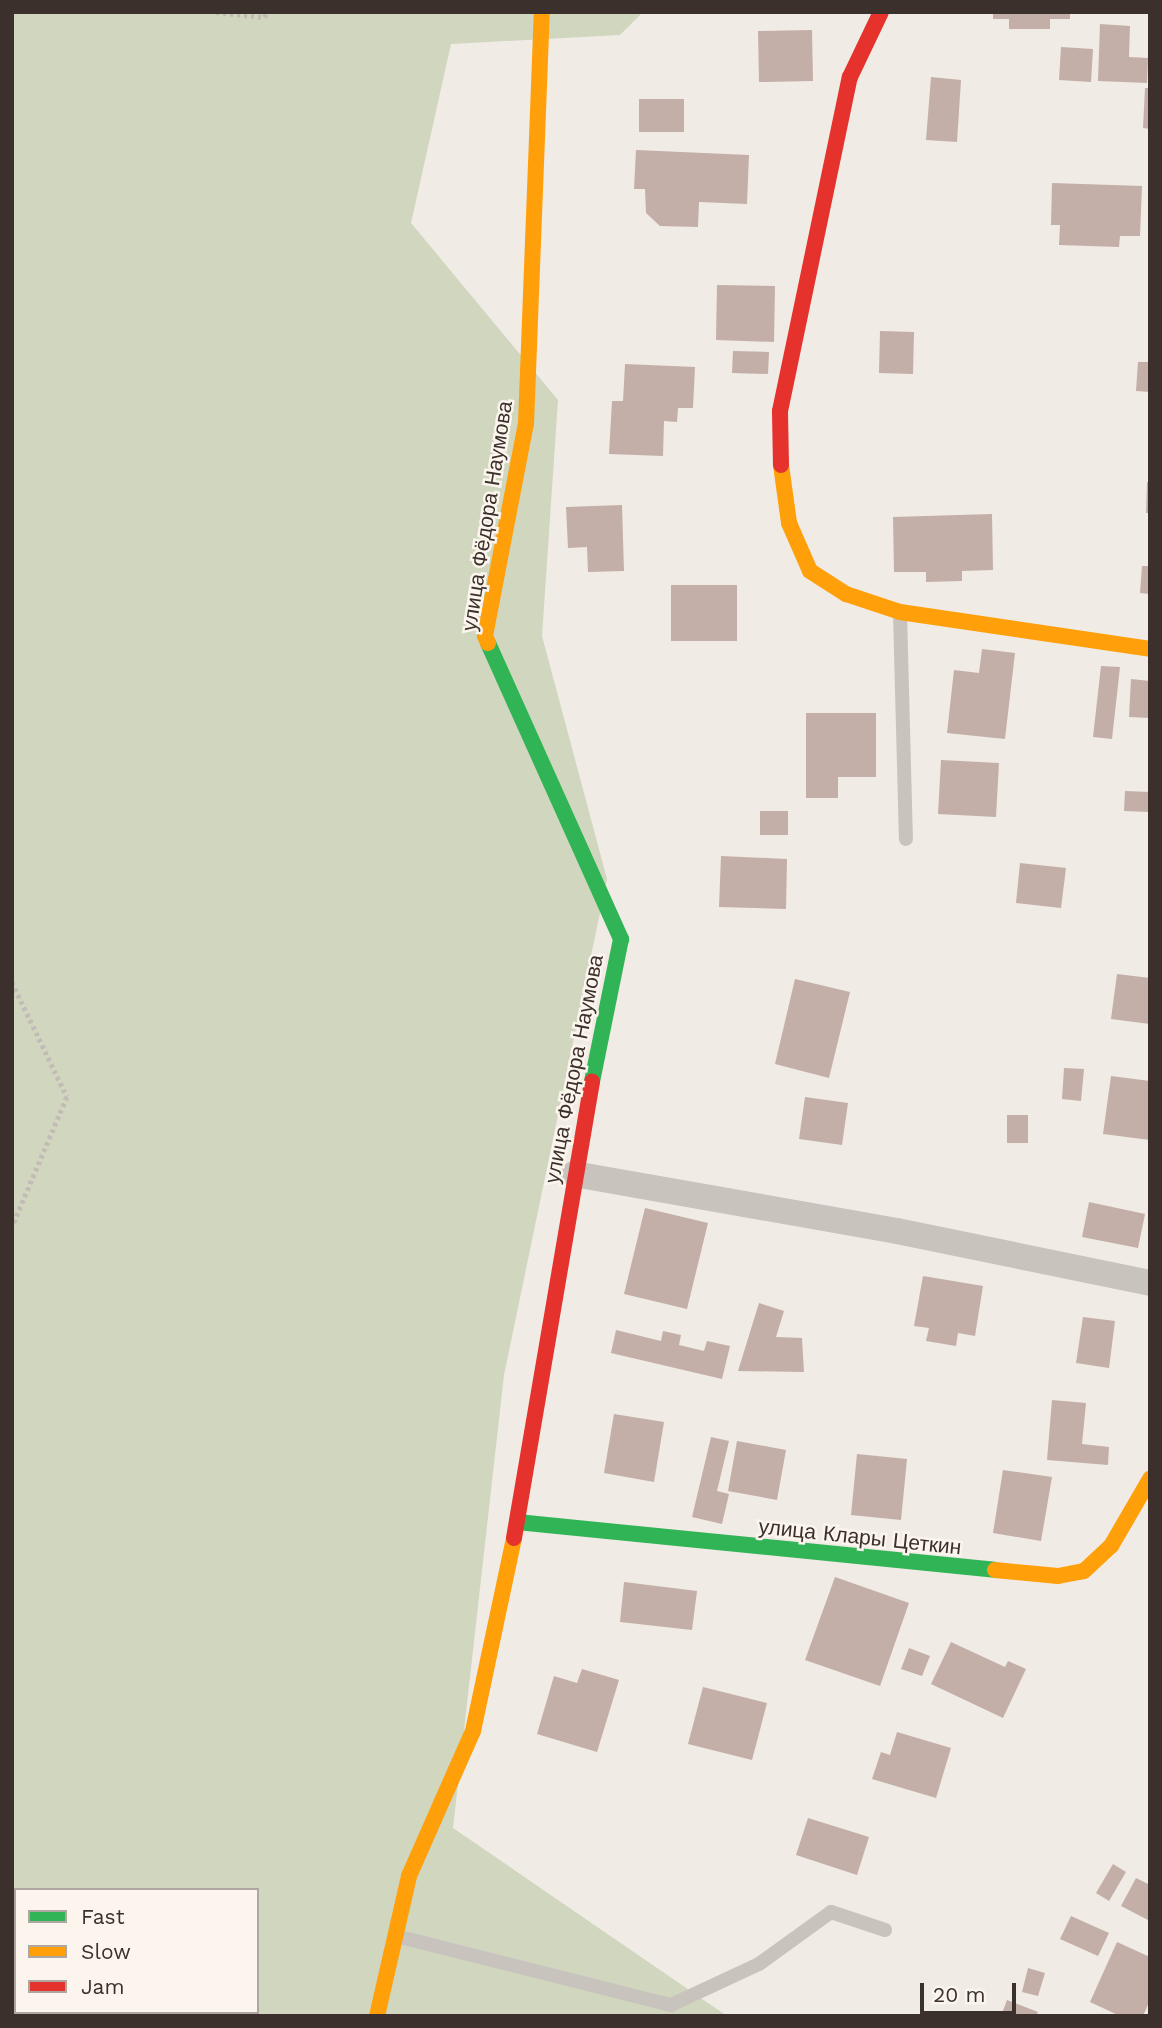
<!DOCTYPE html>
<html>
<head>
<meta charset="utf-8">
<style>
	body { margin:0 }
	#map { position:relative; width:1162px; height:2028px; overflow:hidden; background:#f0ebe5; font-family:"Work Sans",sans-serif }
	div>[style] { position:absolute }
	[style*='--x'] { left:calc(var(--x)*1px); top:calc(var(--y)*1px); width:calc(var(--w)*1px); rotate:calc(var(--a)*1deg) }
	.green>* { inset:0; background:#d1d6bf }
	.building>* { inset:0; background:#c3afa7 }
	.path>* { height:4.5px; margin-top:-2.25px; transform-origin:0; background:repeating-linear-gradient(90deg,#c2bbb6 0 3.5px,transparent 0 7px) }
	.lane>* { height:14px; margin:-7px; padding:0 7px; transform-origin:7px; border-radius:7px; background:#c9c3be }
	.street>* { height:26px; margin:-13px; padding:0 13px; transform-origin:13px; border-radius:13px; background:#c9c3be }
	.fast>* { height:16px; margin:-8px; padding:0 8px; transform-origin:8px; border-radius:8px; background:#30b455 }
	.slow>* { height:16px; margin:-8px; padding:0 8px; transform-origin:8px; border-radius:8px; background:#ff9f0a }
	.jam>* { height:16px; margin:-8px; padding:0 8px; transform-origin:8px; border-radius:8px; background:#e5322d }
	span { translate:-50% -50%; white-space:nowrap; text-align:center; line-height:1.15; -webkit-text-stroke:5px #fbf5ee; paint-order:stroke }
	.street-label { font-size:21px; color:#3b302b }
	.frame { position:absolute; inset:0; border:14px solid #3b302b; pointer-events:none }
	.legend { position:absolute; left:14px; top:1888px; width:245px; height:126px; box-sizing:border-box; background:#fbf5ee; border:2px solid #aea6a0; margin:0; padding:9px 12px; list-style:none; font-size:21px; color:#3b302b }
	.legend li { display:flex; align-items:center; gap:14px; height:35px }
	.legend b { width:35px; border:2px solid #aea6a0 }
	.scale { position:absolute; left:920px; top:1983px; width:96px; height:32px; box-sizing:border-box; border:4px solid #3b302b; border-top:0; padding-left:9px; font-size:21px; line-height:24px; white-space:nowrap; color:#3b302b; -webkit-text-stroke:5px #fbf5ee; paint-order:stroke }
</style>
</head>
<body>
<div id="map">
	<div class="green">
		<div style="clip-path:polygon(evenodd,12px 12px,643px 12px,620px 35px,451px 44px,411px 223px,558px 400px,542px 636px,607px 879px,504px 1375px,453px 1828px,727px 2016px,12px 2016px,12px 12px,16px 1890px,257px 1890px,257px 2012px,16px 2012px,16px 1890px)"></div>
	</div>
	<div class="building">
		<div style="clip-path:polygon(993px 12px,1070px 12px,1070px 19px,1050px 19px,1050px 29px,1009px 29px,1009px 19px,993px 19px)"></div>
		<div style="clip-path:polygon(1100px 24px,1130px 26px,1129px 57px,1148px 58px,1147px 83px,1098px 81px)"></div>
		<div style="clip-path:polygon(812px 30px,813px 81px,759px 82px,758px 31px)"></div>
		<div style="clip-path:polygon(1061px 47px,1093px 49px,1091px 82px,1059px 80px)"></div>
		<div style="clip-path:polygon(931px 77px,961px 80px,957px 142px,926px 140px)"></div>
		<div style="clip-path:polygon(1145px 88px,1150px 88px,1150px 129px,1143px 128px)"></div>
		<div style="clip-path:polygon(639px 99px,684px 99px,684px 132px,639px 132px)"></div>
		<div style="clip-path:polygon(636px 150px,749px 155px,747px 204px,699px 202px,698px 227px,660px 226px,646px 213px,645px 189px,634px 189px)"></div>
		<div style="clip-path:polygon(1052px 183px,1142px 186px,1140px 236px,1120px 236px,1119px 247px,1059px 245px,1060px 225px,1051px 225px)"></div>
		<div style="clip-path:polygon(717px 285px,775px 286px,774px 342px,716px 340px)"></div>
		<div style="clip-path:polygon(880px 331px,914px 332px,913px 374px,879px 373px)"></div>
		<div style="clip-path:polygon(733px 351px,769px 352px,768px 374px,732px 373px)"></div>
		<div style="clip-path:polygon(1138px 362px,1150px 362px,1150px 392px,1136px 391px)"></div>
		<div style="clip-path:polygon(625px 364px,695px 367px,693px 408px,678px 408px,677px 422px,664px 421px,663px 456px,609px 454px,612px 401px,623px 401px)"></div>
		<div style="clip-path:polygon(1147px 482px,1150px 482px,1150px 513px,1146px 513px)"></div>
		<div style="clip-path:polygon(622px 505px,624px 571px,588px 572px,587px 547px,568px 548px,566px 507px)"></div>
		<div style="clip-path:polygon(992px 514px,993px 570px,962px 571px,962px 581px,926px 582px,926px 572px,894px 572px,893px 517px)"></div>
		<div style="clip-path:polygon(1142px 566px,1150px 566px,1150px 594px,1140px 593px)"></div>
		<div style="clip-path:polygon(671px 585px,737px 585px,737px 641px,671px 641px)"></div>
		<div style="clip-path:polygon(982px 649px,1015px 653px,1005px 739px,947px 733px,954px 670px,979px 673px)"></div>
		<div style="clip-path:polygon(1101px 666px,1120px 667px,1112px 739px,1093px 737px)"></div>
		<div style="clip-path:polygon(1131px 679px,1150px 681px,1150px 718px,1129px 717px)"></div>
		<div style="clip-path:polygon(806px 713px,876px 713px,876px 777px,838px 777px,838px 798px,806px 798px)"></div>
		<div style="clip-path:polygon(941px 760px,999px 763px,996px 817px,938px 814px)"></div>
		<div style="clip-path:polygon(1125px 791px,1150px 792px,1150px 812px,1124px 811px)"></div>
		<div style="clip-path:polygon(760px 811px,788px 811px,788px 835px,760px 835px)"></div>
		<div style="clip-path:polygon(721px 856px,787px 859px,786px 909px,719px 907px)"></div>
		<div style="clip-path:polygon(1020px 863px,1066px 868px,1061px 908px,1016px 903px)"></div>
		<div style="clip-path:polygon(1117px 974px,1150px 978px,1150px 1024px,1111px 1019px)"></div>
		<div style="clip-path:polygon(795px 979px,850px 992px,829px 1078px,775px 1064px)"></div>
		<div style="clip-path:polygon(1064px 1068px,1084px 1069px,1081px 1101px,1062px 1099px)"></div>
		<div style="clip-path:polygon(1111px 1076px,1150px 1081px,1150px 1140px,1103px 1134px)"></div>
		<div style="clip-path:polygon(805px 1097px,848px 1103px,842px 1145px,799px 1139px)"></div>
		<div style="clip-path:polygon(1007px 1115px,1028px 1115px,1028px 1143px,1007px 1143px)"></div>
		<div style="clip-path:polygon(1089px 1202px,1145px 1214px,1138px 1248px,1082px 1237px)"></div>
		<div style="clip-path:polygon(645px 1208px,708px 1223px,687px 1309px,624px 1294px)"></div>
		<div style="clip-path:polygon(923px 1276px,983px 1286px,975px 1336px,958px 1333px,956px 1346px,926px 1341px,929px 1328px,914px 1326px)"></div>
		<div style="clip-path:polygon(759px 1303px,784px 1311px,776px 1337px,802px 1338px,804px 1372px,738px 1371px)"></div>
		<div style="clip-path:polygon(1083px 1317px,1115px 1321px,1109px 1368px,1076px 1363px)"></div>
		<div style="clip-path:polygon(616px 1330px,661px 1341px,663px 1331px,681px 1335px,679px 1345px,704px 1351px,707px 1341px,730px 1346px,722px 1379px,611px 1353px)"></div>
		<div style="clip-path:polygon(1052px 1400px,1086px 1403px,1082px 1444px,1109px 1447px,1108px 1465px,1047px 1460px)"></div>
		<div style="clip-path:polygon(614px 1414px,664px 1422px,654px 1482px,604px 1473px)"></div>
		<div style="clip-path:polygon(711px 1437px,729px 1441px,717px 1491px,729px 1494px,722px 1524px,692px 1517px)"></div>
		<div style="clip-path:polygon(737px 1441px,786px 1450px,777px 1500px,728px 1491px)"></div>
		<div style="clip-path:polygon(857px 1454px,907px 1459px,901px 1520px,851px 1515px)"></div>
		<div style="clip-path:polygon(1003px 1470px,1052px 1477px,1041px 1541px,993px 1533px)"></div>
		<div style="clip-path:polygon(835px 1577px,909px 1603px,880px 1686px,805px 1660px)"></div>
		<div style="clip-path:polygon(624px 1582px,697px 1591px,692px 1630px,620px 1622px)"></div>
		<div style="clip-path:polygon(951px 1642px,1005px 1667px,1008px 1661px,1026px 1669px,1003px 1718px,931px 1684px)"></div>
		<div style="clip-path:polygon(909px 1648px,930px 1656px,922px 1676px,901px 1669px)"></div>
		<div style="clip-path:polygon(582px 1669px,619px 1680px,597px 1752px,537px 1734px,554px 1676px,577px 1683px)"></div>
		<div style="clip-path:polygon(703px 1687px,767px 1703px,752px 1760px,688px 1744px)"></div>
		<div style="clip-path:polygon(897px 1732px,951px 1748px,936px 1798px,872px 1779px,881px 1752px,890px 1755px)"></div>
		<div style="clip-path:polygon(808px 1818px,869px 1837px,857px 1875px,796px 1855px)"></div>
		<div style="clip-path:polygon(1113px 1864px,1126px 1872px,1109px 1901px,1096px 1893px)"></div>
		<div style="clip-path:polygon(1136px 1878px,1150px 1885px,1150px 1921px,1121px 1906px)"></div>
		<div style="clip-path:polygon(1071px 1916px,1109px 1933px,1098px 1956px,1060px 1939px)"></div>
		<div style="clip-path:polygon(1117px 1942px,1150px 1957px,1150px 2000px,1143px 2016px,1120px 2016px,1090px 2002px)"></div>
		<div style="clip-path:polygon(1028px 1968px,1045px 1973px,1038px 1996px,1022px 1992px)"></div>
		<div style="clip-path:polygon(1007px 2000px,1038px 2012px,1036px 2016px,1001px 2016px)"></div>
	</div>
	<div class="path">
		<div style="--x:216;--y:12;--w:48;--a:5.9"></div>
		<div style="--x:264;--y:17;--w:6;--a:-59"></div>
		<div style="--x:12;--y:982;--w:127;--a:64.4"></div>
		<div style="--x:67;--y:1097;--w:141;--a:112.9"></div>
		<div style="--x:12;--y:1909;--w:45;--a:84.9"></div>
		<div style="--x:20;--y:2012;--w:4;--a:76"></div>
	</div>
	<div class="lane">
		<div style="--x:900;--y:613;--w:226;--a:88.5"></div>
		<div style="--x:396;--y:1936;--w:284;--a:14.1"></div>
		<div style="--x:671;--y:2005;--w:97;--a:-25"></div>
		<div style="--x:759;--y:1964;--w:89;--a:-35.8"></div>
		<div style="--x:831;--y:1912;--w:57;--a:18.4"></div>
	</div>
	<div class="street">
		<div style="--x:574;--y:1174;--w:328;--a:10"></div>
		<div style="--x:897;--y:1231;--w:258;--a:11.6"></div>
	</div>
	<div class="fast">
		<div style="--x:488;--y:643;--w:325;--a:65.8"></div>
		<div style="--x:621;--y:939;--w:146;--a:101.5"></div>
		<div style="--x:517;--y:1522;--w:480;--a:5.7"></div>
	</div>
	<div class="slow">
		<div style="--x:781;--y:465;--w:59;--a:82.1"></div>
		<div style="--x:789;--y:523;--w:52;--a:66.4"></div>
		<div style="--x:810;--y:571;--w:43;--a:32.6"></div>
		<div style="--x:846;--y:594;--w:57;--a:18.4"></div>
		<div style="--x:900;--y:612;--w:253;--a:8.4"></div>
		<div style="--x:488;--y:643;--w:8;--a:-113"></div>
		<div style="--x:485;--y:636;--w:216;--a:-79.1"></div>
		<div style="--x:526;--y:424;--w:412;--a:-87.8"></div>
		<div style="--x:995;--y:1570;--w:63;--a:5.4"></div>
		<div style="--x:1058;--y:1576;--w:26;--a:-11"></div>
		<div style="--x:1084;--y:1571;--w:37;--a:-43"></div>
		<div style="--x:1111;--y:1546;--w:78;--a:-59.8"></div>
		<div style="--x:377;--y:2016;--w:144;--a:-77.1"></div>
		<div style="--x:409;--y:1876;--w:158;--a:-66.2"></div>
		<div style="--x:473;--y:1731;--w:197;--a:-78"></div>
	</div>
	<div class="jam">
		<div style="--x:781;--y:465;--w:54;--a:-91.1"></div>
		<div style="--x:780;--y:411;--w:341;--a:-78.2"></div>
		<div style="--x:850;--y:77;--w:72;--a:-64.5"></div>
		<div style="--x:514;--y:1538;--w:463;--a:-80.3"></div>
	</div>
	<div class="street-label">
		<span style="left:487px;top:516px;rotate:-81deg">улица Фёдора Наумова</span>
		<span style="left:574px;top:1069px;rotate:-79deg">улица Фёдора Наумова</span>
		<span style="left:860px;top:1537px;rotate:6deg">улица Клары Цеткин</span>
	</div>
	<div class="frame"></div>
	<ul class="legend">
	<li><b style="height:9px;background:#30b455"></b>Fast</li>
	<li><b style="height:9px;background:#ff9f0a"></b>Slow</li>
	<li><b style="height:9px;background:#e5322d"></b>Jam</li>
	</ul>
	<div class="scale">20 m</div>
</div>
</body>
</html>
